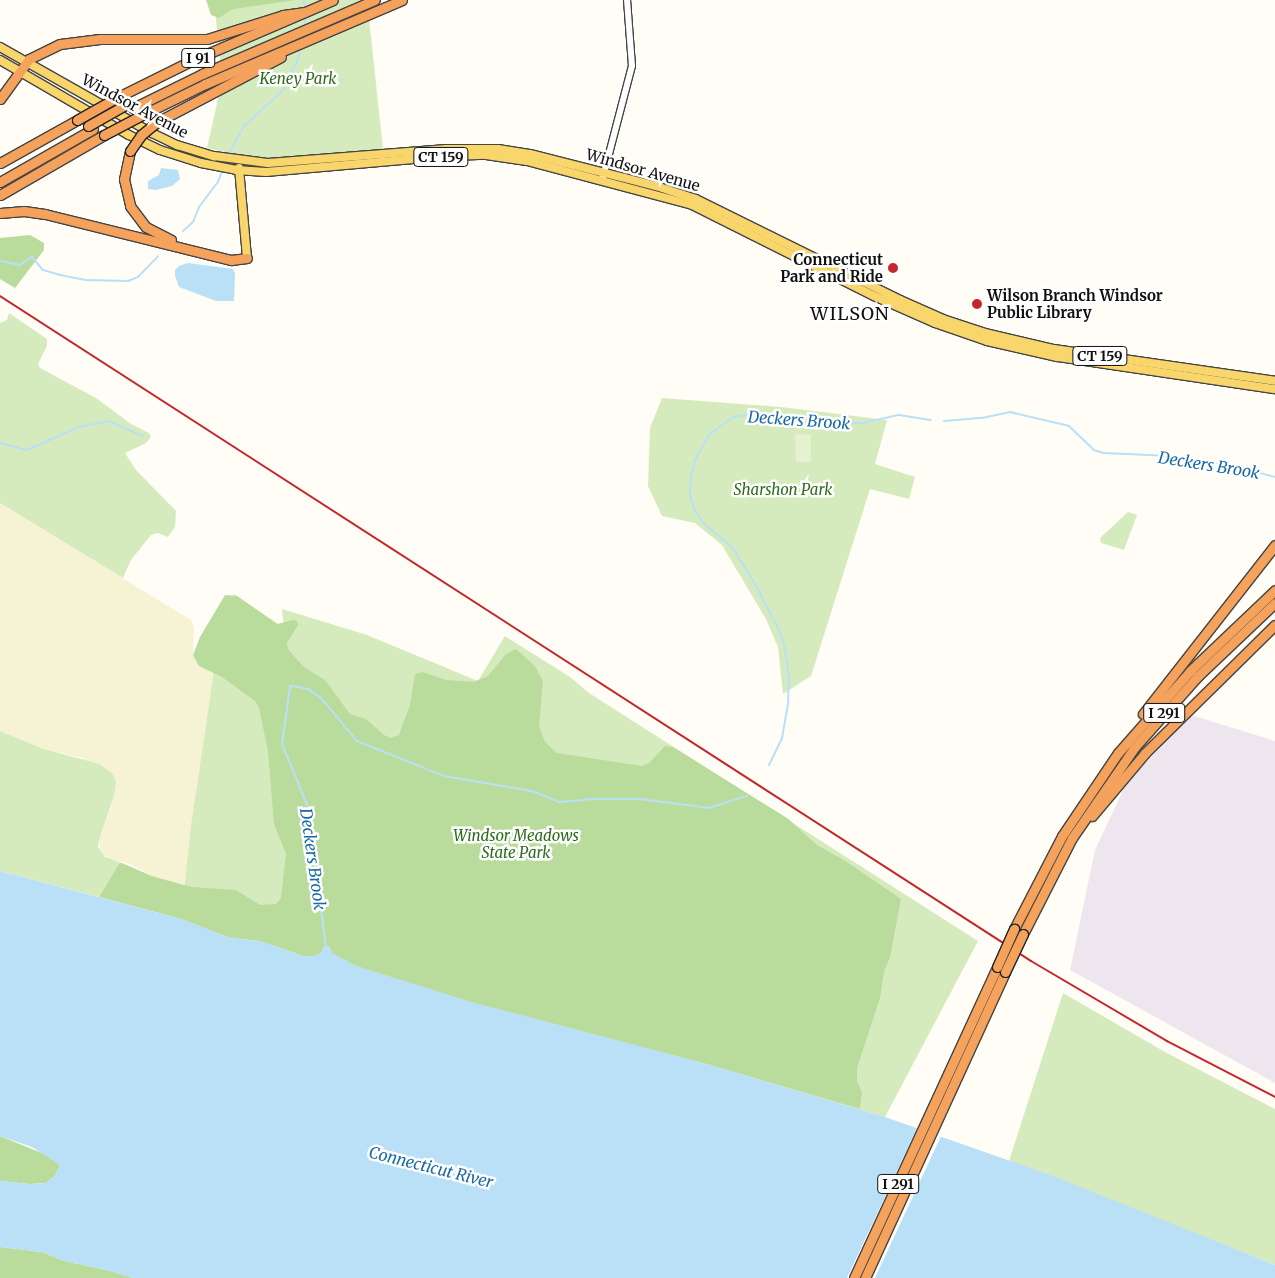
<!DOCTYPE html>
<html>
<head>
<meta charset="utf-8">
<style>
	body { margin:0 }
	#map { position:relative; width:1275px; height:1278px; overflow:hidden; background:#fffdf5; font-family:Merriweather,serif }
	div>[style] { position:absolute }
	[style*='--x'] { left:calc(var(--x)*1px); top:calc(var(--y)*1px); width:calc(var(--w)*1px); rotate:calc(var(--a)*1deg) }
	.industrial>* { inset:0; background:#eee6ef }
	.farmland>* { inset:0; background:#f6f3d4 }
	.green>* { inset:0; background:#d5ebbd }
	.forest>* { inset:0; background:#b9dc9c }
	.pitch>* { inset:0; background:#e6f2cf }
	.water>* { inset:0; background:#b9e0f7 }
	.pier>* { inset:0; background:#fffdf5 }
	.stream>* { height:2px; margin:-1px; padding:0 1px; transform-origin:1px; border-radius:1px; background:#b9e0f7 }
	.roads { filter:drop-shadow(1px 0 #444) drop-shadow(-1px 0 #444) drop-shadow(0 1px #444) drop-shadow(0 -1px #444) }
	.minor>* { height:6px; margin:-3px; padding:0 3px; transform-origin:3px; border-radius:3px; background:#fff }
	.major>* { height:8px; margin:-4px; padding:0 4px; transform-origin:4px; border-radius:4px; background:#f9d66b }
	.highway>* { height:9px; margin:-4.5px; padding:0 4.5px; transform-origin:4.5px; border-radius:4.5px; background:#f5a25d }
	.rail>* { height:2px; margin:-1px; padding:0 1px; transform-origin:1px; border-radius:1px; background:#c4262e }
	.bridges { filter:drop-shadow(1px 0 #222) drop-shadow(-1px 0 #222) drop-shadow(0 1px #222) drop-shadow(0 -1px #222) }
	.highway-bridge>* { height:9px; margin:-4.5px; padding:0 4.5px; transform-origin:4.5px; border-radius:4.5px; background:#f5a25d }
	.dots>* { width:14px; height:14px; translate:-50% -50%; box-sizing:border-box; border:2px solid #fff; border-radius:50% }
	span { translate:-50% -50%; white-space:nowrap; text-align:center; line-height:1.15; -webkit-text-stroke:5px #fff; paint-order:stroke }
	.shield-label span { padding:1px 4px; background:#fff; border:1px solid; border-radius:4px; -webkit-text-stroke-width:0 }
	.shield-label { font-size:14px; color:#111; font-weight:700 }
	.park-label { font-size:15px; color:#2f6b1f; font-style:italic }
	.street-label { font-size:15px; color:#111 }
	.poi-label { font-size:15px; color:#111; font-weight:700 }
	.right { translate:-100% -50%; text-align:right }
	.left { translate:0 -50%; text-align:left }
	.water-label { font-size:16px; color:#1768a6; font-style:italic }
	.quarter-label { font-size:18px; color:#111; letter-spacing:1px }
</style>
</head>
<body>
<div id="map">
	<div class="industrial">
		<div style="clip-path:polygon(1191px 715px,1275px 741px,1275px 1083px,1070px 970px,1095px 850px,1126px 784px)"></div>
	</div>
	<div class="farmland">
		<div style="clip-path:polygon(0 503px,191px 620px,194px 627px,193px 655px,215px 673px,191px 887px,152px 876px,130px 864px,109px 859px,100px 851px,99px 840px,112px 804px,83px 758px,41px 748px,0 731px)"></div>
	</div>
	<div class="green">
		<div style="clip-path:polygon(214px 0,367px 0,383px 149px,257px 159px,207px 148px,222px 81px)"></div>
		<div style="clip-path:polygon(9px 313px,47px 339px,47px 346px,38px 364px,40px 368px,96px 398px,131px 424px,149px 433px,151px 437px,146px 443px,125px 453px,136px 470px,176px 511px,175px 527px,168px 537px,158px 533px,151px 535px,131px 560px,123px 578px,0 503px,0 323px,7px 320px)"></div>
		<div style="clip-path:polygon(662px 398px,781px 407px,887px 420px,875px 464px,915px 477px,909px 499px,870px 489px,811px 676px,783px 694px,778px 647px,766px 619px,722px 545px,695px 523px,662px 516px,648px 486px,650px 428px)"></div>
		<div style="clip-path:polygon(1128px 512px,1137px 515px,1124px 550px,1101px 543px,1100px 538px)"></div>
		<div style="clip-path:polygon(234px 594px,284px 628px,282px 609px,367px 635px,478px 681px,505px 636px,570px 677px,589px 693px,978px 941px,885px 1117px,703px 1063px,517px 1016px,181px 919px,191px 826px,223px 611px)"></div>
		<div style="clip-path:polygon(0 731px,41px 748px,99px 764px,112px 773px,116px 781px,114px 796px,99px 840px,98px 847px,105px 857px,122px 863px,119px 865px,99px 897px,0 871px)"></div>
		<div style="clip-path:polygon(1063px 993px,1165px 1052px,1275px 1109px,1275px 1265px,1009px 1161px)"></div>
	</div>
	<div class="forest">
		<div style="clip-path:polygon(206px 0,296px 0,233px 9px,219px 18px,211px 15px)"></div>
		<div style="clip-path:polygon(30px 235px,44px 243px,44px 250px,15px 288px,0 279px,0 238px)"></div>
		<div style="clip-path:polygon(225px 595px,237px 596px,277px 624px,293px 620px,297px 621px,298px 625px,287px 643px,288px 649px,293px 655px,304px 667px,325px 680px,350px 714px,366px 719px,384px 735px,391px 738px,399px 735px,410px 705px,415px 674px,423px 672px,446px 680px,474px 682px,488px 676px,506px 654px,516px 649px,535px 666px,543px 681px,539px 727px,545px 742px,557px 753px,642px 766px,649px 763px,665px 746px,673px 747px,787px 818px,817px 845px,847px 862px,901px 899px,890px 957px,884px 972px,880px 998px,857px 1068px,857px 1081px,862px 1092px,860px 1109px,703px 1063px,471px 1002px,356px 966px,332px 953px,329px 946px,324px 946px,322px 952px,315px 956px,303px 956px,260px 941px,230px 938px,181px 919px,99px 897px,119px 864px,122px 863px,152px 876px,191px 887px,236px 890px,260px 905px,276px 904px,281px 898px,286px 854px,274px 824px,268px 751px,259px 708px,255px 701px,222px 677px,199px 666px,193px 655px,200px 637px)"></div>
		<div style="clip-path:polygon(0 1136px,49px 1156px,60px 1165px,55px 1176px,46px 1183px,30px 1184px,0 1181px)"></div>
		<div style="clip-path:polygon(0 1247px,42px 1252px,64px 1261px,107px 1270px,134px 1278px,0 1278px)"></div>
	</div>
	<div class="pitch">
		<div style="clip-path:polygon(795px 434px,811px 435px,811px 462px,796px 462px)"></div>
	</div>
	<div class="water">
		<div style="clip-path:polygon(161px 168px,178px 170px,180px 179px,172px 186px,156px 190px,148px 189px,148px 181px,159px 175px)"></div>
		<div style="clip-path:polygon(188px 263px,233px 269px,235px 273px,234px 301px,216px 301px,179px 287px,175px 276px,175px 270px,179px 266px)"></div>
		<div style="clip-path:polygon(0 871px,181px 919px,230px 938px,260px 941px,303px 956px,315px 956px,322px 952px,324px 946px,329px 946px,332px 953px,356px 966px,471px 1002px,703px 1063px,885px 1117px,1050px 1175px,1275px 1265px,1275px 1278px,134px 1278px,107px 1270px,64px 1261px,42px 1252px,0 1247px,0 1181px,30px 1184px,46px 1183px,55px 1176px,60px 1165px,32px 1147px,0 1136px)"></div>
	</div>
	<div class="pier">
		<div style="clip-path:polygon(918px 1126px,942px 1134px,875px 1278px,847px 1278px)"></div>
	</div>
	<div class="stream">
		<div style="--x:304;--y:0;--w:8;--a:83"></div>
		<div style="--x:305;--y:28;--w:13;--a:-90"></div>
		<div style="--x:228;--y:155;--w:33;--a:-61"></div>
		<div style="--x:244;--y:126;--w:52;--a:-42.6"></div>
		<div style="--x:282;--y:91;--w:36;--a:-63"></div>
		<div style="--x:298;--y:59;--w:12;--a:-76"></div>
		<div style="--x:183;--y:231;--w:13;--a:-42"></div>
		<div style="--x:193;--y:222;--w:16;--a:-68"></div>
		<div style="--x:199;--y:207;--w:31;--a:-53"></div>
		<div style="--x:218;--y:182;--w:12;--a:-70"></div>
		<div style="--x:0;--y:261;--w:20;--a:11"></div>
		<div style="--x:20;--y:265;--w:14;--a:-34"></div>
		<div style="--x:32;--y:257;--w:17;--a:50"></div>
		<div style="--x:43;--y:270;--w:18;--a:16"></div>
		<div style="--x:60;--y:275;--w:26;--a:11"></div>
		<div style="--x:86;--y:280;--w:42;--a:1.4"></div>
		<div style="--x:128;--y:281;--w:11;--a:-22"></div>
		<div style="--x:138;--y:277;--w:29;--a:-46"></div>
		<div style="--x:944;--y:421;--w:38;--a:-5"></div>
		<div style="--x:982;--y:418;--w:29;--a:-12"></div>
		<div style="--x:1010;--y:412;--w:61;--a:13.3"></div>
		<div style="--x:1069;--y:426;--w:35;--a:44"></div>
		<div style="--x:1094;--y:450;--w:10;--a:17"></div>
		<div style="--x:1104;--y:453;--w:67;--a:2.6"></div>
		<div style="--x:1171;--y:456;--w:62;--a:8.4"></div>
		<div style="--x:1232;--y:465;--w:45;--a:15.6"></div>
		<div style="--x:0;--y:443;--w:28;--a:15"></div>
		<div style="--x:27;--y:450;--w:57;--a:-23.9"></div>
		<div style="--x:79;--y:427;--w:31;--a:-11"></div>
		<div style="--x:109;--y:421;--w:37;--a:24"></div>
		<div style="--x:769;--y:765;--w:30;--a:-64"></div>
		<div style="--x:782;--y:738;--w:35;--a:-80"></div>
		<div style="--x:788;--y:704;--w:27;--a:-88"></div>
		<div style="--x:789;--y:677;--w:28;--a:-98"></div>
		<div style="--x:785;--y:649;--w:18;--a:-106"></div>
		<div style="--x:780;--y:632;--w:54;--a:-117.5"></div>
		<div style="--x:755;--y:584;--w:42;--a:-121.4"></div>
		<div style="--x:733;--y:548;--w:39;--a:-140"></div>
		<div style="--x:703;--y:523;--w:17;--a:-123"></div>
		<div style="--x:694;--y:509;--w:15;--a:-106"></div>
		<div style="--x:690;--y:495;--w:18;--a:-87"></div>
		<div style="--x:691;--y:477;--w:17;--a:-77"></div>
		<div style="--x:695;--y:460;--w:29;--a:-61"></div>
		<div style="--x:709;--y:435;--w:30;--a:-37"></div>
		<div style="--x:733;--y:417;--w:12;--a:-9"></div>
		<div style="--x:745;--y:415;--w:99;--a:4.6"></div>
		<div style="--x:844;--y:423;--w:19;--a:0"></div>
		<div style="--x:863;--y:423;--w:37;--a:-13"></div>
		<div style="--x:899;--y:415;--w:32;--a:9"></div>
		<div style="--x:326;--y:948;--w:142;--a:-97.3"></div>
		<div style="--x:308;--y:807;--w:68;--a:-112.4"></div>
		<div style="--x:282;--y:744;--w:58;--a:-82"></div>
		<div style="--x:290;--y:687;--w:3;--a:-18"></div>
		<div style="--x:293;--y:686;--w:15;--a:11"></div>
		<div style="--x:308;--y:689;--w:16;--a:35"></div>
		<div style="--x:321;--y:698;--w:56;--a:50.1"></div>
		<div style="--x:357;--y:741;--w:94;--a:21.9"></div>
		<div style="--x:444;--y:776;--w:89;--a:9.7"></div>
		<div style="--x:532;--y:791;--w:29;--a:22"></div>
		<div style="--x:559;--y:802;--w:32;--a:-5"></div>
		<div style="--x:591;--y:799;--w:49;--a:0"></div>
		<div style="--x:640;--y:799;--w:70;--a:7.4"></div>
		<div style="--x:709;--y:808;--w:40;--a:-18"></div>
	</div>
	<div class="roads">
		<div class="minor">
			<div style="--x:603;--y:177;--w:115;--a:-75.4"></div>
			<div style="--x:632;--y:66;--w:66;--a:-94.3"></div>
		</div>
		<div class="major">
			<div style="--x:0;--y:47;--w:175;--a:29.5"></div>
			<div style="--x:152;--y:133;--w:28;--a:26"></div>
			<div style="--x:177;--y:145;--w:39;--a:17"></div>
			<div style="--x:214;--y:156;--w:54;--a:7.4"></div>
			<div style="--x:268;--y:163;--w:179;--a:-4.5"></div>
			<div style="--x:446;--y:149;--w:52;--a:0"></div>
			<div style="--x:498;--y:149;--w:32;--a:9"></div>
			<div style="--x:530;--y:154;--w:130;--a:14.3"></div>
			<div style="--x:656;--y:186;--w:42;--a:18"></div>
			<div style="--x:696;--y:199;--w:228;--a:26.3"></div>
			<div style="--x:900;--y:300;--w:47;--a:23.8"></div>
			<div style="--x:943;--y:319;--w:44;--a:18.4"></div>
			<div style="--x:985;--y:333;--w:71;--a:13.1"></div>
			<div style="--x:1054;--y:349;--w:223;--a:8.2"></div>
			<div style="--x:0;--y:60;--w:149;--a:30.2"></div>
			<div style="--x:129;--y:135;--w:34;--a:26"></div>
			<div style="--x:160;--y:150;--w:43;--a:17.6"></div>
			<div style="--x:201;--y:163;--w:36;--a:11"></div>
			<div style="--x:236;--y:170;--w:30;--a:4"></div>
			<div style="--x:266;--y:172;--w:185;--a:-5"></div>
			<div style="--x:450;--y:156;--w:36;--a:-2"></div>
			<div style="--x:486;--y:155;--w:41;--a:8.3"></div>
			<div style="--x:527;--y:161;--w:171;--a:14.9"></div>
			<div style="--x:692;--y:205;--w:203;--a:26.6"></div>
			<div style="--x:874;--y:296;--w:67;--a:23.9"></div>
			<div style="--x:935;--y:323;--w:55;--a:19.1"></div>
			<div style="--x:987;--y:341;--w:72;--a:12.9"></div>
			<div style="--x:1057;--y:357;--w:220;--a:8.4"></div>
			<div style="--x:239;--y:168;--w:90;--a:84.9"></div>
		</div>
		<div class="highway">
			<div style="--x:116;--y:98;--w:86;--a:-26.3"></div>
			<div style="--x:193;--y:60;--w:152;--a:-23.2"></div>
			<div style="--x:0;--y:99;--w:49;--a:-54.1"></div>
			<div style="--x:29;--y:59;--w:34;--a:-26"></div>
			<div style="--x:60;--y:44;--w:40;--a:-7.1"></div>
			<div style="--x:100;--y:39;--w:107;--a:0"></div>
			<div style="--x:207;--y:39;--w:80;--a:-17.5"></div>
			<div style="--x:283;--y:15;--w:22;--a:-8"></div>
			<div style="--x:133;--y:108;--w:77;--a:-26.2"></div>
			<div style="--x:202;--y:74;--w:188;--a:-23.2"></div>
			<div style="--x:144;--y:114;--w:68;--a:-26.2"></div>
			<div style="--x:205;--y:84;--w:214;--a:-23.1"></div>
			<div style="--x:157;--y:122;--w:140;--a:-27.7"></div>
			<div style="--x:130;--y:151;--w:29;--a:102"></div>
			<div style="--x:124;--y:179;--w:28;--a:77"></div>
			<div style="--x:130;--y:206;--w:26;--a:53"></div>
			<div style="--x:146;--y:227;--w:28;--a:27"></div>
			<div style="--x:0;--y:163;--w:88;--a:-29.2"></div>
			<div style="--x:0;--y:182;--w:107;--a:-29.7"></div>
			<div style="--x:0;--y:195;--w:120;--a:-30"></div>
			<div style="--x:0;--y:213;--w:24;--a:-5"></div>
			<div style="--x:24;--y:211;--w:21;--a:8"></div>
			<div style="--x:45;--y:214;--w:192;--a:13.9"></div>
			<div style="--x:231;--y:260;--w:16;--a:-7"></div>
			<div style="--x:1143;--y:714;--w:214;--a:-52"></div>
			<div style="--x:1092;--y:816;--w:82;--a:-49.9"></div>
			<div style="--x:1145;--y:753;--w:182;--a:-44.6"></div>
			<div style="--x:1014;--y:929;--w:105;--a:-62.7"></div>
			<div style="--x:1062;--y:836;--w:100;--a:-56"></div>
			<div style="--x:1118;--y:753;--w:109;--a:-48.7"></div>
			<div style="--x:1190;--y:671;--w:117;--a:-43.6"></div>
			<div style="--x:1023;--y:934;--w:108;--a:-63"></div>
			<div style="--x:1072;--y:838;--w:109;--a:-55.4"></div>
			<div style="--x:1134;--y:748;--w:96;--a:-48.4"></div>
			<div style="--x:1198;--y:676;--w:106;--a:-43.5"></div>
			<div style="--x:854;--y:1278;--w:342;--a:-65.3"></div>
			<div style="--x:865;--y:1278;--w:337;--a:-65.4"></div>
		</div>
	</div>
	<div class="rail">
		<div style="--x:0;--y:296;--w:1227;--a:32.82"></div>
		<div style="--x:1031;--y:961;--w:158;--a:30.5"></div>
		<div style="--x:1167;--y:1041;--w:122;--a:27.4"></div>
	</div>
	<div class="bridges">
		<div class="highway-bridge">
			<div style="--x:77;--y:120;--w:45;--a:-29.4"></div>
			<div style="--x:88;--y:126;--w:45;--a:-29.4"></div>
			<div style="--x:104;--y:135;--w:45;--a:-27.7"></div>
			<div style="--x:130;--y:151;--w:19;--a:-55"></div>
			<div style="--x:141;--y:135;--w:21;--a:-39"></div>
			<div style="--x:997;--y:967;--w:42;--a:-65.9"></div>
			<div style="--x:1005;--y:972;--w:42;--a:-64.7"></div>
		</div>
	</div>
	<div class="dots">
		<div style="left:893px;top:268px;background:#c4262e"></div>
		<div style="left:977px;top:304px;background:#c4262e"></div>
	</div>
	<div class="shield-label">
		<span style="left:198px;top:58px">I 91</span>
		<span style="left:441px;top:157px">CT 159</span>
		<span style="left:1100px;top:356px">CT 159</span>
		<span style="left:1164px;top:713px">I 291</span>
		<span style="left:898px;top:1184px">I 291</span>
	</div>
	<div class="park-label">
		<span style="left:298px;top:79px">Keney Park</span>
		<span style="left:783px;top:490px">Sharshon Park</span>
		<span style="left:516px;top:844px">Windsor Meadows<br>State Park</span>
	</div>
	<div class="street-label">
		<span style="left:135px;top:106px;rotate:28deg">Windsor Avenue</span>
		<span style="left:643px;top:170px;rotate:16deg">Windsor Avenue</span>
	</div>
	<div class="poi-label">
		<span class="right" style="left:883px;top:268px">Connecticut<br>Park and Ride</span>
		<span class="left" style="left:987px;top:304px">Wilson Branch Windsor<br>Public Library</span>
	</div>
	<div class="water-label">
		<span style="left:799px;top:420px;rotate:4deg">Deckers Brook</span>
		<span style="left:1209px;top:465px;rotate:9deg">Deckers Brook</span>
		<span style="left:313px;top:859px;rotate:82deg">Deckers Brook</span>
		<span style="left:431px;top:1167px;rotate:14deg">Connecticut River</span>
	</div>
	<div class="quarter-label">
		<span style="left:850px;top:314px">WILSON</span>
	</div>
</div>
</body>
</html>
